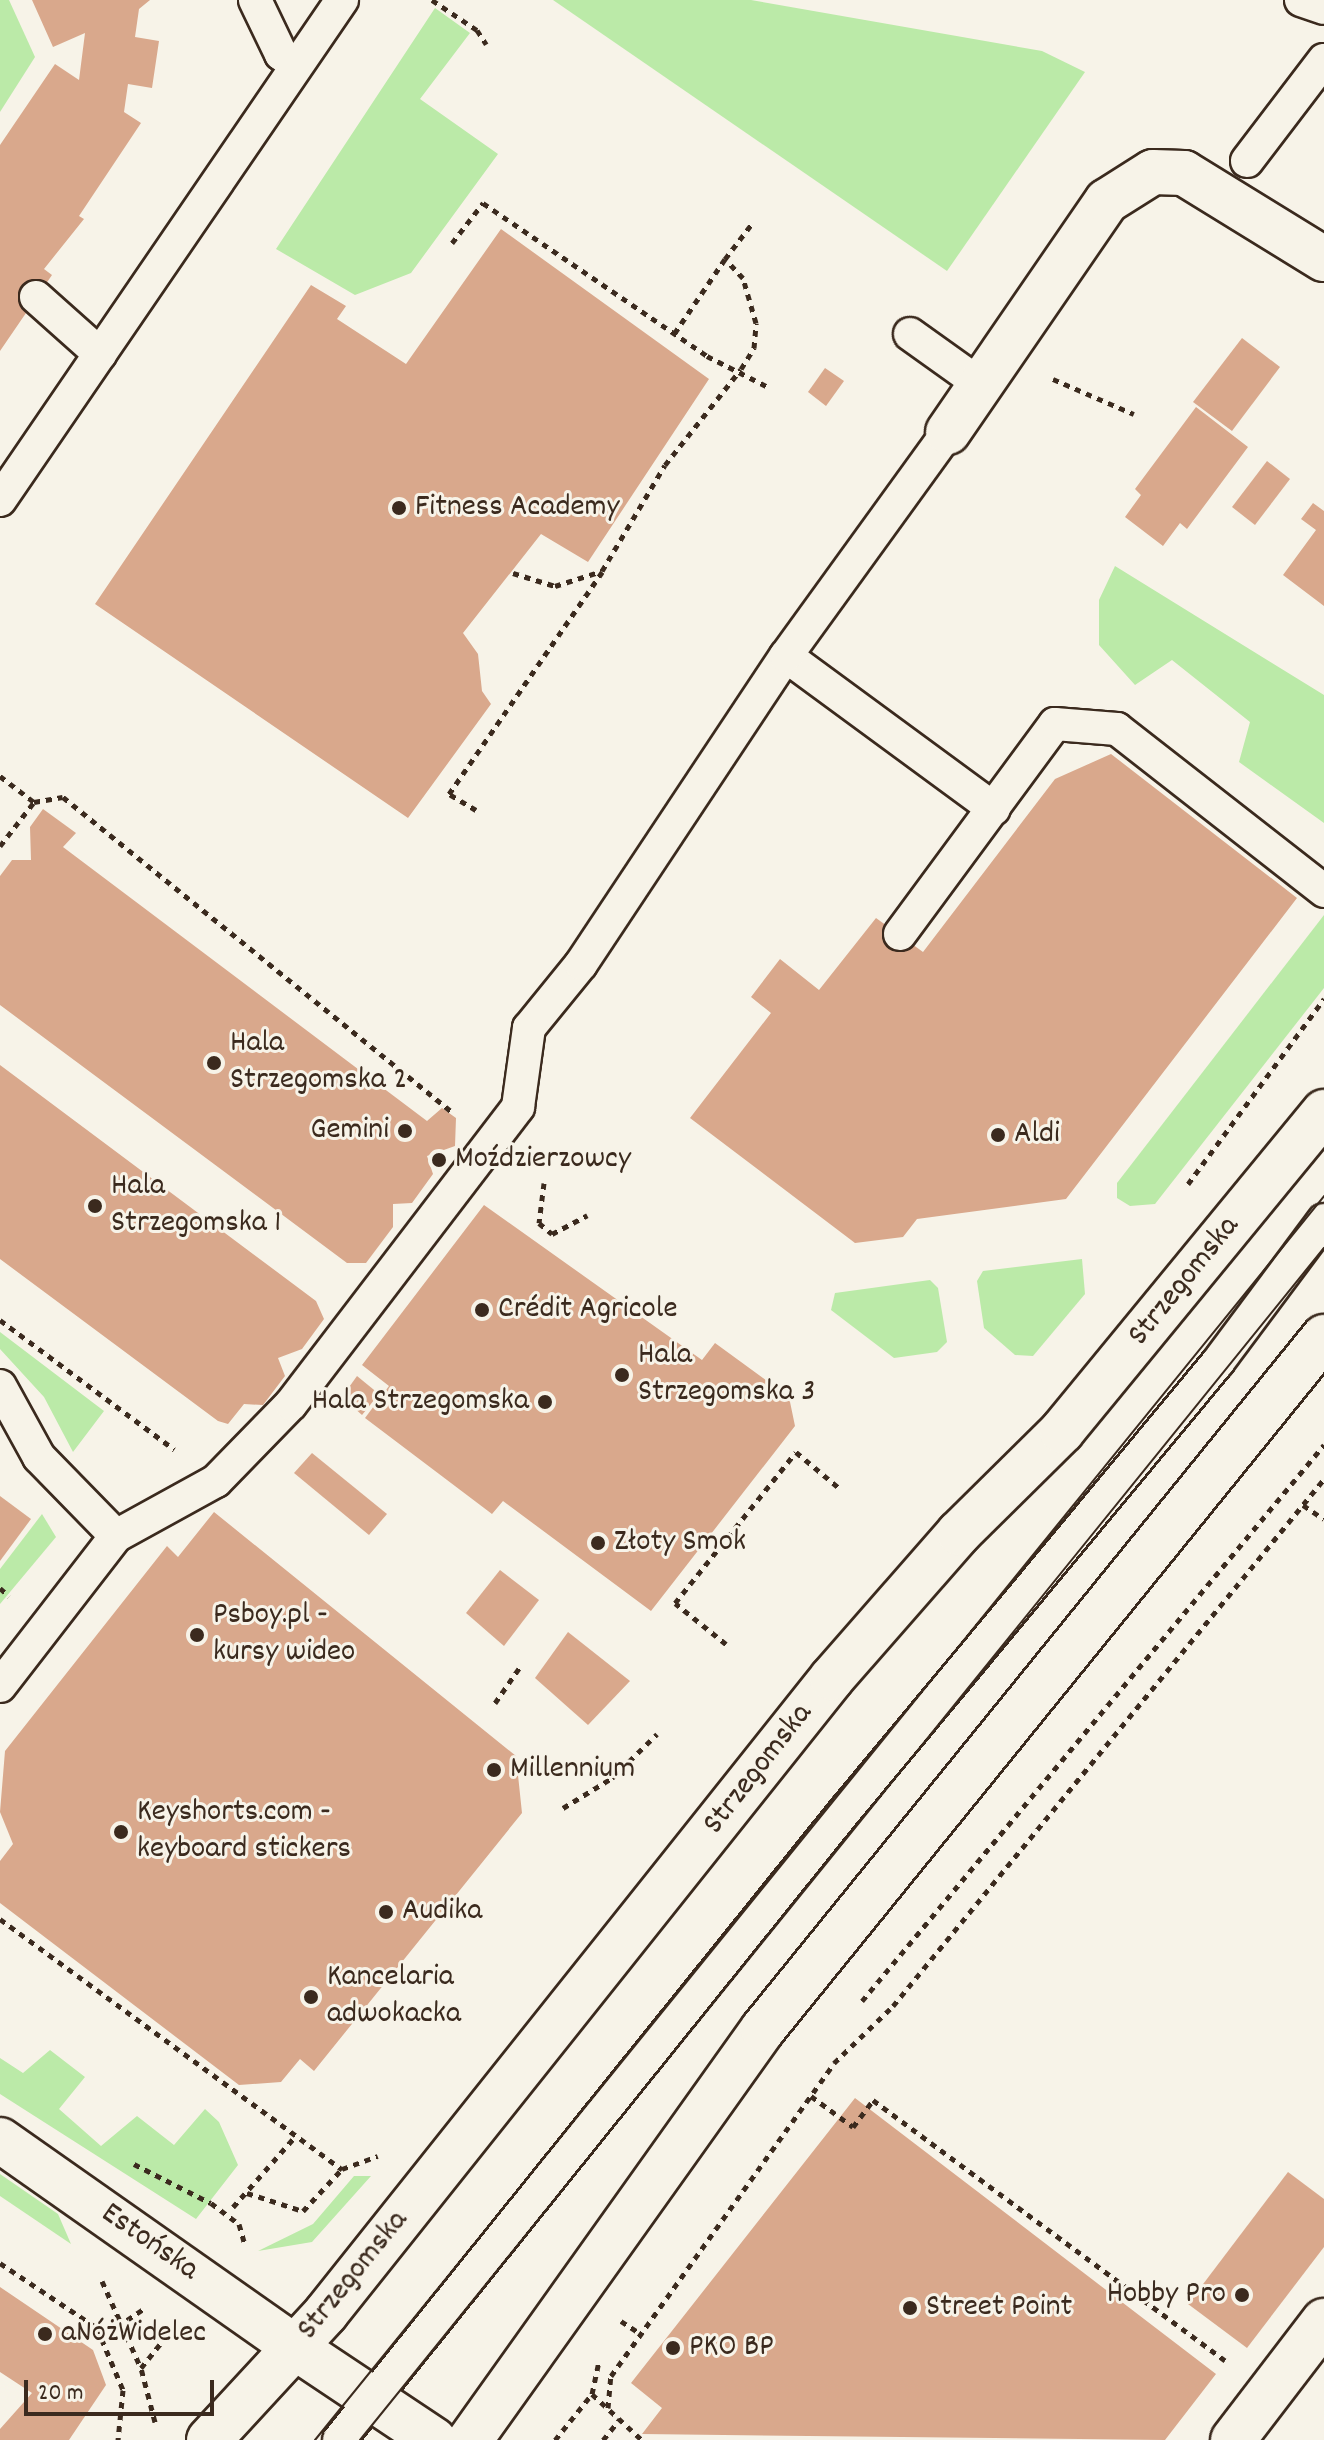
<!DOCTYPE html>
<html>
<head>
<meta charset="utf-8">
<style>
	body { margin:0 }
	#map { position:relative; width:1324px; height:2440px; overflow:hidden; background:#f7f3e8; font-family:Dekko,sans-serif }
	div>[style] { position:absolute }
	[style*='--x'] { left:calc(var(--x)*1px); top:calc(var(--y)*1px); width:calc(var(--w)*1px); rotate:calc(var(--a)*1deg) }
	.green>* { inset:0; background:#bbeaa8 }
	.building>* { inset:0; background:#d9a88c }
	.path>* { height:5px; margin-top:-2.5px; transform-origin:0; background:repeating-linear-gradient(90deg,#3b2a1e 0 6px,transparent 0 12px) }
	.roads { filter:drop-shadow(2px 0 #3b2a1e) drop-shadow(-2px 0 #3b2a1e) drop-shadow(0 2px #3b2a1e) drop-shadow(0 -2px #3b2a1e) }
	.lane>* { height:32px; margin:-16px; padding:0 16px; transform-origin:16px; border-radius:16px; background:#f7f3e8 }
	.street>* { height:44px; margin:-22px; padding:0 22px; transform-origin:22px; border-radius:22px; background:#f7f3e8 }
	.secondary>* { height:44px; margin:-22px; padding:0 22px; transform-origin:22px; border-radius:22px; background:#f7f3e8 }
	.tram>* { height:2px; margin:-1px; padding:0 1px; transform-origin:1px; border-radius:1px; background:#3b2a1e }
	.dots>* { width:22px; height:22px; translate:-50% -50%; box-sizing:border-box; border:4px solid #f7f3e8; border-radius:50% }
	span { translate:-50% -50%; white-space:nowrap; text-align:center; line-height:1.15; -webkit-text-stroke:6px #f7f3e8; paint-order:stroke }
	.poi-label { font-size:32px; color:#3b2a1e }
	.left { translate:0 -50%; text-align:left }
	.right { translate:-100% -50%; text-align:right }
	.street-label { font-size:32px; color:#3b2a1e }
	.scale { position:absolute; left:24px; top:2380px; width:190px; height:36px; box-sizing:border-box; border:4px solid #3b2a1e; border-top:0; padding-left:10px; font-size:24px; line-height:28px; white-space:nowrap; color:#3b2a1e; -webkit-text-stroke:6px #f7f3e8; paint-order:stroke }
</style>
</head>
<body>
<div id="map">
	<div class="green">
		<div style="clip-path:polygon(0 0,9px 0,35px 57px,0 112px)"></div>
		<div style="clip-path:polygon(553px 0,751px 0,1042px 51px,1085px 72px,947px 271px)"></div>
		<div style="clip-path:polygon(435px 8px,470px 33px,420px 99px,498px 154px,411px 273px,355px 295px,276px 249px)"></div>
		<div style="clip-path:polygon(1115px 566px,1324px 695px,1324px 823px,1239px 762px,1250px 722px,1172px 660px,1135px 685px,1099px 645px,1099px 600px)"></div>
		<div style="clip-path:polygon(1324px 915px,1324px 988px,1155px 1204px,1130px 1206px,1117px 1198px,1117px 1183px)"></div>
		<div style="clip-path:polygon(1082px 1259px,1085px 1294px,1033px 1356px,1015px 1355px,984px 1328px,977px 1281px,983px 1271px)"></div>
		<div style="clip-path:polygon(930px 1280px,938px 1288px,947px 1342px,937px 1352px,894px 1358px,831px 1310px,835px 1293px)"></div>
		<div style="clip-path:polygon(0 1332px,104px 1411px,73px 1452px,44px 1397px,0 1349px)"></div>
		<div style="clip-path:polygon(42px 1514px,56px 1537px,0 1604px,0 1569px)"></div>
		<div style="clip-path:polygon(50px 2050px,85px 2077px,59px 2109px,101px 2146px,137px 2116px,174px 2145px,205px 2109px,219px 2122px,238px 2165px,196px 2219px,0 2094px,0 2058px,23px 2073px)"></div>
		<div style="clip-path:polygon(0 2174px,58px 2214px,71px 2244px,0 2196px)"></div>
		<div style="clip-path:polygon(354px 2176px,371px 2176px,312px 2242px,258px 2251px,313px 2224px)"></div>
	</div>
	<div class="building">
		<div style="clip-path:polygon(32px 0,150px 0,139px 9px,135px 37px,159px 41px,152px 88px,128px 84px,124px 112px,141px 123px,79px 216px,84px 219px,44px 269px,52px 275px,0 351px,0 145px,55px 64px,79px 80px,85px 33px,53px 47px)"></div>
		<div style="clip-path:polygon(501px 229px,709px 379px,588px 562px,541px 534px,463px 633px,478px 654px,482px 691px,491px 704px,408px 818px,95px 604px,311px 285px,346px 306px,337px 319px,406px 364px)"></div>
		<div style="clip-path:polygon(1242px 338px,1280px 367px,1232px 431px,1193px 402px)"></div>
		<div style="clip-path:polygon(825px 368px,844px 381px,826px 406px,808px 392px)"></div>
		<div style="clip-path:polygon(1196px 407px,1248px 447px,1187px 529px,1180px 523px,1163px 546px,1125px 517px,1141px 495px,1135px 489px)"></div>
		<div style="clip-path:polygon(1267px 461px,1290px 479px,1255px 525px,1232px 507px)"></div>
		<div style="clip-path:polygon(1313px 503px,1324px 511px,1324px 606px,1283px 575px,1316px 530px,1301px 519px)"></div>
		<div style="clip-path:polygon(1111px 754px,1297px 898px,1066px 1199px,917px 1219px,903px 1237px,855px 1243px,690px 1118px,771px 1013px,751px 997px,780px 959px,819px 990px,876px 918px,923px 952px,1055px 779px)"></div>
		<div style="clip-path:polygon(43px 809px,76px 833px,63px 847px,427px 1121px,442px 1108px,456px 1118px,455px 1146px,427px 1156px,433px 1174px,412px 1203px,393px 1204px,393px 1227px,366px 1263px,347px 1263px,0 1005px,0 876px,12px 860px,31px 860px,30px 827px)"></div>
		<div style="clip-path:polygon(0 1065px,316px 1301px,324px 1319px,302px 1349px,278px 1358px,285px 1376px,263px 1405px,244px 1404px,228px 1424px,218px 1421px,0 1259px)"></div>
		<div style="clip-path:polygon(484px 1205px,702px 1360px,715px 1343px,789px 1397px,795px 1426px,651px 1611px,503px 1501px,492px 1514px,365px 1418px,389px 1386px,362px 1365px)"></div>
		<div style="clip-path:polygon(357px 1376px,379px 1394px,362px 1415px,342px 1397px)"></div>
		<div style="clip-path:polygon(312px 1453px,387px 1514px,369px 1535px,294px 1473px)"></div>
		<div style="clip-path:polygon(0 1496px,31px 1519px,0 1561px)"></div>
		<div style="clip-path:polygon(214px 1512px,516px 1756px,522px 1813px,314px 2071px,300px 2059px,281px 2082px,239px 2085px,0 1903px,0 1861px,13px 1844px,0 1812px,5px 1751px,167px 1546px,178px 1557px)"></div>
		<div style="clip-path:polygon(500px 1570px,539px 1600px,504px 1646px,466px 1613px)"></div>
		<div style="clip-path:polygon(568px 1632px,630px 1681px,588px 1725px,535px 1678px)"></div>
		<div style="clip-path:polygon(855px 2098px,1216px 2374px,1165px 2440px,642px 2434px,662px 2408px,631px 2383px)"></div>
		<div style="clip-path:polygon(1288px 2172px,1324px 2199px,1324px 2247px,1247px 2348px,1188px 2304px)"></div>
		<div style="clip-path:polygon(0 2287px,93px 2350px,106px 2385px,69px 2440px,0 2440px,0 2429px,32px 2393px,0 2372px)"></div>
	</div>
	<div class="path">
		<div style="--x:432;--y:0;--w:54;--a:33.7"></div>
		<div style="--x:477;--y:30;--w:17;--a:57"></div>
		<div style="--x:452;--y:243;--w:51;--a:-52.2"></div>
		<div style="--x:483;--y:203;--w:271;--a:34.3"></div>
		<div style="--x:707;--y:356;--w:71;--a:26.9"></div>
		<div style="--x:725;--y:259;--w:43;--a:-52.6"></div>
		<div style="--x:1053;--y:379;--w:88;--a:23.4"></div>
		<div style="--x:513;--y:573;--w:44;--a:17.2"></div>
		<div style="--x:555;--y:586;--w:49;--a:-17.7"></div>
		<div style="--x:602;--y:571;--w:123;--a:-59.3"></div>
		<div style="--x:665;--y:465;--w:122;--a:-51.6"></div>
		<div style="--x:741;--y:369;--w:25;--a:-58"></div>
		<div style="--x:754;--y:348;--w:25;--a:-85"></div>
		<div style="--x:756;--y:323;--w:47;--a:-106.1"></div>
		<div style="--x:743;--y:278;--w:26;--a:-133"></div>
		<div style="--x:725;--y:259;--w:91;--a:124.2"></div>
		<div style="--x:0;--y:776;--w:43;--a:37.4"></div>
		<div style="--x:34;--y:802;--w:29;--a:-10"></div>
		<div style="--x:63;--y:797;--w:499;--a:39"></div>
		<div style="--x:476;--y:810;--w:31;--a:-149"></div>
		<div style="--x:449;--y:794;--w:270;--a:-55.4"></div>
		<div style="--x:0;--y:846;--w:56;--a:-52.3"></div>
		<div style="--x:544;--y:1183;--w:40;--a:97.1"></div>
		<div style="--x:539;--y:1223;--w:17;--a:40"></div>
		<div style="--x:552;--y:1234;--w:40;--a:-28"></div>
		<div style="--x:1188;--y:1184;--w:230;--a:-53.7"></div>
		<div style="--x:0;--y:1320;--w:217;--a:36.6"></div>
		<div style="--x:1303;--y:1505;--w:25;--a:34"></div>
		<div style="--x:0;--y:1588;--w:12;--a:42"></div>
		<div style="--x:726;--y:1644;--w:65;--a:-141.2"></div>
		<div style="--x:675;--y:1603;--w:193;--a:-51.3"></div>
		<div style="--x:796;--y:1452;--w:56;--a:39.9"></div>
		<div style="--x:495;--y:1703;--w:47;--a:-55.3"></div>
		<div style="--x:563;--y:1808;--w:57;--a:-31.5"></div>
		<div style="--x:612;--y:1778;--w:63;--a:-44.4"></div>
		<div style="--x:0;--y:1919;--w:424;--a:36.2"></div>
		<div style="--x:862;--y:2001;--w:723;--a:-50.28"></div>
		<div style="--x:811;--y:2096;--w:52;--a:36.4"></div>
		<div style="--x:853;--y:2127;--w:34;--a:-53"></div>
		<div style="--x:873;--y:2100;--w:438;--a:36.5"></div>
		<div style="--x:134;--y:2164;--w:86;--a:26.9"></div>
		<div style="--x:211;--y:2203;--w:35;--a:37"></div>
		<div style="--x:239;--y:2224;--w:19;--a:74"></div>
		<div style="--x:247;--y:2193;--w:59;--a:17.8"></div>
		<div style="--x:303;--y:2211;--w:57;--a:-47.1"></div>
		<div style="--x:342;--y:2169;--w:38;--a:-20"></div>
		<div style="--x:233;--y:2207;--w:91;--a:-48.6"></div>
		<div style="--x:0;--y:2263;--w:117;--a:33.8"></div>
		<div style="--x:97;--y:2328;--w:67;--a:67.2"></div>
		<div style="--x:123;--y:2390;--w:50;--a:95.7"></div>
		<div style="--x:102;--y:2281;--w:95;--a:65.9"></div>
		<div style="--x:127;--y:2320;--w:22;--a:-34"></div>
		<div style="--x:621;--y:2321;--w:24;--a:33"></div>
		<div style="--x:97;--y:2328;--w:17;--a:-10"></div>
		<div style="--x:592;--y:2394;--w:68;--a:42.6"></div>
		<div style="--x:608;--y:2408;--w:32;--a:-85"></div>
		<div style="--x:611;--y:2376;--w:384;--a:-54.5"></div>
		<div style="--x:834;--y:2063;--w:82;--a:-44"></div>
		<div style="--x:893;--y:2006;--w:681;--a:-50.72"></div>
		<div style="--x:155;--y:2422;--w:56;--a:-104.5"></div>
		<div style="--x:141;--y:2368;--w:50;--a:-51.5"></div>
		<div style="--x:555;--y:2440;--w:59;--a:-51.2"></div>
		<div style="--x:592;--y:2394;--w:35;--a:-78"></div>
		<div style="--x:603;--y:2440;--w:27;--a:-51"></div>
	</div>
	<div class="roads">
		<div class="lane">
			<div style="--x:255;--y:0;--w:60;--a:64.3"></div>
			<div style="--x:281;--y:54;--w:19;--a:35"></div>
			<div style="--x:1301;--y:0;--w:24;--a:19"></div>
			<div style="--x:1247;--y:161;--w:127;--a:-52.7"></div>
			<div style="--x:36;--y:297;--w:86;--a:41.7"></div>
			<div style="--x:910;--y:334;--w:82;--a:35.6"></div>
			<div style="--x:0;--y:500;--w:606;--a:-55.63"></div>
			<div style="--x:786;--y:656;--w:258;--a:36.3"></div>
			<div style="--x:900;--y:934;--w:261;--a:-53.6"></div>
			<div style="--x:1055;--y:724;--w:62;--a:4.6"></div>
			<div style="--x:1117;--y:729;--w:263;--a:38"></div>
			<div style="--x:0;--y:1386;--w:81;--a:61.2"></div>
			<div style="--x:39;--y:1457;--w:110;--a:45.7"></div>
			<div style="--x:0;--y:1686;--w:190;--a:-52.3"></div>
			<div style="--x:116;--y:1536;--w:114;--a:-28.8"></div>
			<div style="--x:216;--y:1481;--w:107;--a:-45.8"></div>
			<div style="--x:291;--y:1404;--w:374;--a:-52.6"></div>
			<div style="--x:518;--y:1107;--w:80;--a:-82.1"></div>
			<div style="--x:529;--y:1028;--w:82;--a:-50.9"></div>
			<div style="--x:581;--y:964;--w:370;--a:-56.4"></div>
			<div style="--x:786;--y:656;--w:276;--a:-54.1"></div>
			<div style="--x:339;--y:2440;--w:807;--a:-51.19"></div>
			<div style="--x:845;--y:1811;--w:584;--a:-50.28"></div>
			<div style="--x:1218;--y:1362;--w:177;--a:-53.3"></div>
		</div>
		<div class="street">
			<div style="--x:948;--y:432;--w:280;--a:-55.5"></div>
			<div style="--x:1107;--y:201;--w:54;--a:-32.2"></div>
			<div style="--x:1153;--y:172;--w:31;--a:2"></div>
			<div style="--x:1184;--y:173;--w:164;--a:31.6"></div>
			<div style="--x:0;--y:2140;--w:362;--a:35.1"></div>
			<div style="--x:1233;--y:2440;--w:150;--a:-52.6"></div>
		</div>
		<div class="secondary">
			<div style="--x:296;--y:2348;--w:166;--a:33.7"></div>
			<div style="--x:209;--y:2440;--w:173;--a:-47.3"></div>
			<div style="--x:326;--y:2313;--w:812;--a:-51.45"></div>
			<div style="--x:832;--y:1678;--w:193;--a:-48.8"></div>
			<div style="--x:959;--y:1533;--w:145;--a:-44.7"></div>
			<div style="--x:1062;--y:1431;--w:413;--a:-50.6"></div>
			<div style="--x:470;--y:2440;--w:505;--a:-54.52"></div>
			<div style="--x:763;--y:2029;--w:891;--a:-50.97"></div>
		</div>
	</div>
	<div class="tram">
		<div style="--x:315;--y:2440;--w:1602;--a:-50.95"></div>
		<div style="--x:360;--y:2440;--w:1533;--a:-51.04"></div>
	</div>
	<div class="dots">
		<div style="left:399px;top:508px;background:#3b2a1e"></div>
		<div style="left:214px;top:1063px;background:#3b2a1e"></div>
		<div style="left:405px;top:1131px;background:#3b2a1e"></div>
		<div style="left:998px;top:1135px;background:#3b2a1e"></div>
		<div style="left:439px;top:1160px;background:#3b2a1e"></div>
		<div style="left:95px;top:1206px;background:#3b2a1e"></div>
		<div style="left:482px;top:1310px;background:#3b2a1e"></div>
		<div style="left:622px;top:1375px;background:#3b2a1e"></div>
		<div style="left:545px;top:1402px;background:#3b2a1e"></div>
		<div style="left:598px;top:1543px;background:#3b2a1e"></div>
		<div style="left:197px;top:1635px;background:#3b2a1e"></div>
		<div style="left:494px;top:1770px;background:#3b2a1e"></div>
		<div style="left:121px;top:1832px;background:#3b2a1e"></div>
		<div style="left:386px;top:1912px;background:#3b2a1e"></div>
		<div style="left:311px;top:1997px;background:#3b2a1e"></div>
		<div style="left:1242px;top:2295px;background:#3b2a1e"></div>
		<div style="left:910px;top:2308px;background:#3b2a1e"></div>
		<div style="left:45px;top:2334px;background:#3b2a1e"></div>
		<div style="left:673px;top:2348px;background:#3b2a1e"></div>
	</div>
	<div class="poi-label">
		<span class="left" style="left:415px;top:508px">Fitness Academy</span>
		<span class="left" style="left:230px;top:1063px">Hala<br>Strzegomska 2</span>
		<span class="right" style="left:389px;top:1131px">Gemini</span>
		<span class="left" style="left:1014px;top:1135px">Aldi</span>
		<span class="left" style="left:455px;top:1160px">Moździerzowcy</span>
		<span class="left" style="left:111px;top:1206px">Hala<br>Strzegomska 1</span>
		<span class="left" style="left:498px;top:1310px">Crédit Agricole</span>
		<span class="left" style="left:638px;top:1375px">Hala<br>Strzegomska 3</span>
		<span class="right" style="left:529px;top:1402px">Hala Strzegomska</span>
		<span class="left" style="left:614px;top:1543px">Złoty Smok</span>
		<span class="left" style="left:213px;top:1635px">Psboy.pl -<br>kursy wideo</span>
		<span class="left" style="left:510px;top:1770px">Millennium</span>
		<span class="left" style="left:137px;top:1832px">Keyshorts.com -<br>keyboard stickers</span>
		<span class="left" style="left:402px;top:1912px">Audika</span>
		<span class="left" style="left:327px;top:1997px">Kancelaria<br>adwokacka</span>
		<span class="right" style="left:1226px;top:2295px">Hobby Pro</span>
		<span class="left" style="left:926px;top:2308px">Street Point</span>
		<span class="left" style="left:61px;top:2334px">aNóżWidelec</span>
		<span class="left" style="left:689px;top:2348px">PKO BP</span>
	</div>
	<div class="street-label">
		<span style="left:1185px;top:1282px;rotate:-51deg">Strzegomska</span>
		<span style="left:759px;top:1770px;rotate:-52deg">Strzegomska</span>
		<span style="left:149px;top:2243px;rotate:35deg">Estońska</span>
		<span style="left:354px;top:2276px;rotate:-51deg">Strzegomska</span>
	</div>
	<div class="scale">20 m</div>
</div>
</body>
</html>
